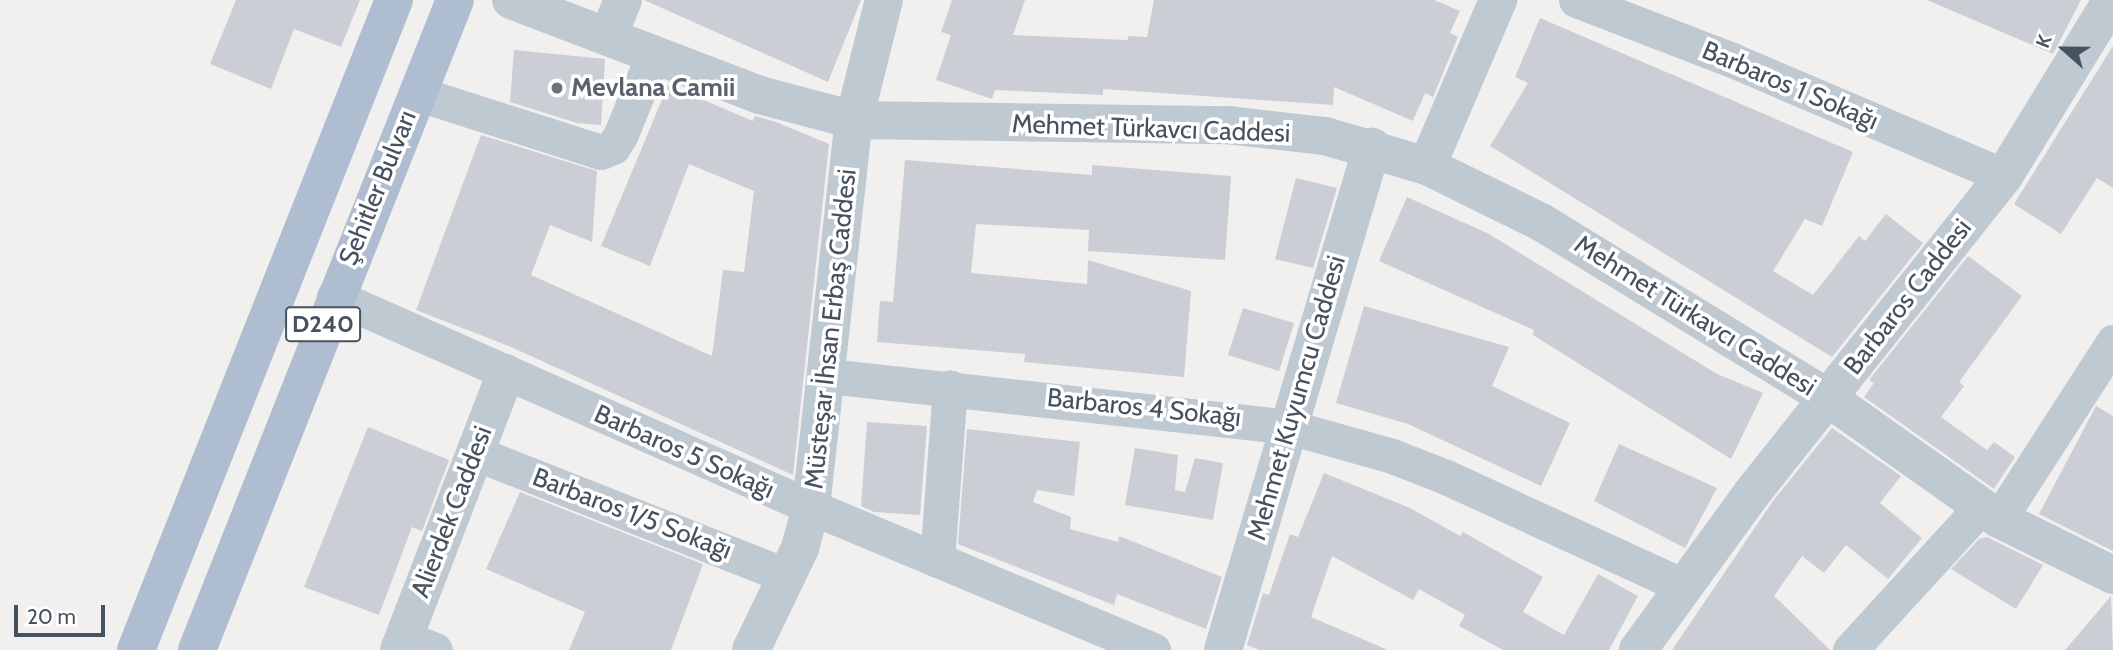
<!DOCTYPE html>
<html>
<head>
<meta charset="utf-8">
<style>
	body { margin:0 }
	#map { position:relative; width:2113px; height:650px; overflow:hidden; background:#f2efef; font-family:Cabin,sans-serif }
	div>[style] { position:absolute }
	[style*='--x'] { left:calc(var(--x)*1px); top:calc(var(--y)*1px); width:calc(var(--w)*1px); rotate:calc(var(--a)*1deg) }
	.building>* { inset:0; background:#cbced4 }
	.minor>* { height:35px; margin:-17.5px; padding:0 17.5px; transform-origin:17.5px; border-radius:17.5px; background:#bfc9d2 }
	.tertiary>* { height:38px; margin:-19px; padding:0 19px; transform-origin:19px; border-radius:19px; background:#bfc9d2 }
	.primary>* { height:38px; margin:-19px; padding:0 19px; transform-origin:19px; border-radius:19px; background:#aebdcf }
	.dots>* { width:19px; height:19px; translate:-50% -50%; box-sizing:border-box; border:4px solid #fff; border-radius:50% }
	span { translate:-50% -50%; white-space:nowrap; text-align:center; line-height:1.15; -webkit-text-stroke:7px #fff; paint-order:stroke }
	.shield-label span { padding:2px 5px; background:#fff; border:2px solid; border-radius:5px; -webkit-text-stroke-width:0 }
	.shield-label { font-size:24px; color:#46525e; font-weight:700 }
	.street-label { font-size:26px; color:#46525e }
	.worship-label { font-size:26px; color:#5b616d; font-weight:700 }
	.left { translate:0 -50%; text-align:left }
	.north { position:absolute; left:2029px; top:14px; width:70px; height:70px; -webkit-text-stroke:5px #fff; paint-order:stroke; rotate:291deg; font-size:19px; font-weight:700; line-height:28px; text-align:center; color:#46525e }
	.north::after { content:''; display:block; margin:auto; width:24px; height:32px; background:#46525e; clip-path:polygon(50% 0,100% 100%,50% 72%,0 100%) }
	.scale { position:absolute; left:14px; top:605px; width:91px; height:32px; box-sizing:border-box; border:4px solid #46525e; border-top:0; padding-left:9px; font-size:21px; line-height:24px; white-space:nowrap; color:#46525e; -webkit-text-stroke:5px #fff; paint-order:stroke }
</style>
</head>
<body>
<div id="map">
	<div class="building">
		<div style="clip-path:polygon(236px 0,360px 0,341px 47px,294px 29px,271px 89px,210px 64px)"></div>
		<div style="clip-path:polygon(644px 0,861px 0,828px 82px)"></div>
		<div style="clip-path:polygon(952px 0,1025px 0,1013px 35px,1128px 40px,1128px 36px,1147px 37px,1154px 0,1434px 0,1460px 11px,1450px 33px,1458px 37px,1433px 97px,1425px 93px,1413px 121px,1334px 87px,1333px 105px,1103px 89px,1103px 95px,995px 90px,992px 99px,936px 80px,951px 35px,941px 32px)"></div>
		<div style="clip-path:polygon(1927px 0,2081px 0,2053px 54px)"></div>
		<div style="clip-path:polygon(1540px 18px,1853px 152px,1822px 226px,1805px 219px,1773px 271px,1813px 295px,1859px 236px,1865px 241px,1886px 214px,1923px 243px,1832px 357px,1490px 146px,1528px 83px,1515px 77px)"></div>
		<div style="clip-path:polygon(2113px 46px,2113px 188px,2097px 178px,2061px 234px,2014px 204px)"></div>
		<div style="clip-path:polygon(514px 50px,605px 59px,601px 125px,577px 123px,510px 102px)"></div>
		<div style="clip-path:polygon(668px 85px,753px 121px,755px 116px,776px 122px,829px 144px,793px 475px,511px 347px,416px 310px,481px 135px,597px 171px,592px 242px,550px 225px,531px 275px,712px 356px,723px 270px,744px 272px,754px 191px,689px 164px,650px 266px,601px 246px)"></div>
		<div style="clip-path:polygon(905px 160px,1092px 175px,1092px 165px,1231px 176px,1225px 260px,1088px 251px,1089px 230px,976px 224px,971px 273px,1087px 284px,1088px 260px,1191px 291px,1184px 377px,1024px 362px,1025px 354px,877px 342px,880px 301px,893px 302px)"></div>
		<div style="clip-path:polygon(1296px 178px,1337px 188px,1313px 268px,1275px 259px)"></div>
		<div style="clip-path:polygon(1407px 197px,1489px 234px,1717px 374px,1763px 393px,1731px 459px,1533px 335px,1534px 330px,1379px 261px)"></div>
		<div style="clip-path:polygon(1968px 256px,2022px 296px,1959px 382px,1964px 386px,1941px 417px,1987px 450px,1994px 442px,2015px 457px,1994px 489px,1864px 397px,1874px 383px,1869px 380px)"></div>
		<div style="clip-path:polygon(1364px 306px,1509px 347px,1492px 386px,1570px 423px,1541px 486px,1408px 424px,1336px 403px)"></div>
		<div style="clip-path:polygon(1243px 308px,1294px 323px,1279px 371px,1228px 355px)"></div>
		<div style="clip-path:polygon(2096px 406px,2113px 416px,2113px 551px,2039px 514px)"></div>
		<div style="clip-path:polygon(867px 422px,927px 426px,920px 515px,874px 512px,861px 506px)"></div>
		<div style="clip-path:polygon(368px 427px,449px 460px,422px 531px,412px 527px,379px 615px,304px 587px)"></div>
		<div style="clip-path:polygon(1832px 428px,1901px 476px,1880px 503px,1922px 538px,1888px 579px,1846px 545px,1824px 573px,1802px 556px,1774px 596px,1830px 650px,1672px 650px,1773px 501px)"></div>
		<div style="clip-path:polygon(967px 429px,1080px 442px,1074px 496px,1037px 490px,1033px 502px,1071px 517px,1070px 529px,1118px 542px,1119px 536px,1222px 577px,1206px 629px,1117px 594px,1114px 605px,958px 544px)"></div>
		<div style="clip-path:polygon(1619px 444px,1717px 488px,1685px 548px,1594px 501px)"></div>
		<div style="clip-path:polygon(1135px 448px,1178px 455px,1175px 490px,1185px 492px,1195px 458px,1223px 463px,1213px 520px,1125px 505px)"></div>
		<div style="clip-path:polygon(1324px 473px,1410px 508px,1460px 536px,1463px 532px,1543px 577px,1523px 612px,1564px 635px,1598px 574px,1638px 596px,1609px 650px,1503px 650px,1459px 626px,1465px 615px,1419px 589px,1413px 600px,1332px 556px,1311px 617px,1388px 650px,1259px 650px,1247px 645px,1263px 593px,1269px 595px,1290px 534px,1298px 537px)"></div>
		<div style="clip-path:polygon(520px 492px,703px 564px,671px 650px,569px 650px,585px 612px,486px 569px)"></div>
		<div style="clip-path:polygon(1987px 537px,2043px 565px,2016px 609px,1951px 569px,1979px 539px)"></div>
		<div style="clip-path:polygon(2111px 596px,2113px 650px,2065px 650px)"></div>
	</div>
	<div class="minor">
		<div style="--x:1576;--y:0;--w:167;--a:21"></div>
		<div style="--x:1732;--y:60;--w:296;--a:23.1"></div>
		<div style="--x:416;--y:93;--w:194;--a:17.7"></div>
		<div style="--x:601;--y:152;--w:13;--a:-23"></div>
		<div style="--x:613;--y:147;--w:15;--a:-58"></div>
		<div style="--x:621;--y:134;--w:85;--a:-67.9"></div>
		<div style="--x:334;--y:296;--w:522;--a:23.86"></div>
		<div style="--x:811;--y:507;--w:371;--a:22.7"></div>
		<div style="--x:828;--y:376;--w:464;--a:6.3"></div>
		<div style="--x:1289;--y:427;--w:107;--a:15.7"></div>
		<div style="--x:1392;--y:456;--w:58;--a:21.3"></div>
		<div style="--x:1446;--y:477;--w:259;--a:24.7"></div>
		<div style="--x:475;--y:453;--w:336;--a:21.5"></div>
		<div style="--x:1999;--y:519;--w:211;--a:-57.2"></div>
		<div style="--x:937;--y:560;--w:173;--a:-85.7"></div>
		<div style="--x:404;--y:638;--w:33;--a:21"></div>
		<div style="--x:1850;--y:650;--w:194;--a:-47.5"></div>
	</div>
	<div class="tertiary">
		<div style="--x:511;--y:0;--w:267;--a:20.9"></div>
		<div style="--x:760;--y:95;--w:97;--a:14.9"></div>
		<div style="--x:854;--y:120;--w:373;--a:0.8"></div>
		<div style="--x:1227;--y:125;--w:99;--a:6.4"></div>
		<div style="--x:1325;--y:136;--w:106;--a:16.4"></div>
		<div style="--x:1427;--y:166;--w:127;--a:26.2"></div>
		<div style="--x:1541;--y:222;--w:337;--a:31.5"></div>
		<div style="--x:1828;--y:398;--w:209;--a:35.3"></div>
		<div style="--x:1999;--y:519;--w:127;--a:26.2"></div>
		<div style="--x:608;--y:37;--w:40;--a:-68"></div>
		<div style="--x:1427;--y:166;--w:181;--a:-66.8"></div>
		<div style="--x:399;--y:650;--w:297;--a:-68.9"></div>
		<div style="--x:751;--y:650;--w:113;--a:-64.3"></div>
		<div style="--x:800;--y:548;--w:42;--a:-75"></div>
		<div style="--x:811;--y:507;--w:389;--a:-83.7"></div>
		<div style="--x:854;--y:120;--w:124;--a:-76"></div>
		<div style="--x:1223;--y:650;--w:525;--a:-73.5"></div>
		<div style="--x:1638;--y:650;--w:194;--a:-54"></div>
		<div style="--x:1752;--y:493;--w:405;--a:-51.5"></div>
		<div style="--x:2004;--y:176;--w:206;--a:-58.5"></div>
	</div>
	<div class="primary">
		<div style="--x:136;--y:650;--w:699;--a:-68.35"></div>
		<div style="--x:197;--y:650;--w:699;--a:-68.35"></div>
	</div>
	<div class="dots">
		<div style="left:557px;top:88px;background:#6b7280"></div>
	</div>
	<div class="shield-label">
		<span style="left:323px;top:324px">D240</span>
	</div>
	<div class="street-label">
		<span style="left:1790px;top:86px;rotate:23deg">Barbaros 1 Sokağı</span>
		<span style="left:1151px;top:129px;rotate:2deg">Mehmet Türkavcı Caddesi</span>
		<span style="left:378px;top:188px;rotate:-68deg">Şehitler Bulvarı</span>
		<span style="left:1908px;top:297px;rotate:-52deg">Barbaros Caddesi</span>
		<span style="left:1695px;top:316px;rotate:32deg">Mehmet Türkavcı Caddesi</span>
		<span style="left:831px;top:329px;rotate:-84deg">Müsteşar İhsan Erbaş Caddesi</span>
		<span style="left:1297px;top:398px;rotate:-74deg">Mehmet Kuyumcu Caddesi</span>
		<span style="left:1144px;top:408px;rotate:6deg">Barbaros 4 Sokağı</span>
		<span style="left:684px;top:452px;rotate:24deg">Barbaros 5 Sokağı</span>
		<span style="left:452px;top:512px;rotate:-69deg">Alierdek Caddesi</span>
		<span style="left:632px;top:514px;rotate:21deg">Barbaros 1/5 Sokağı</span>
	</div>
	<div class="worship-label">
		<span class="left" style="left:571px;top:88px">Mevlana Camii</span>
	</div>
	<div class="north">K</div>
	<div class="scale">20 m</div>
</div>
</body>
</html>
